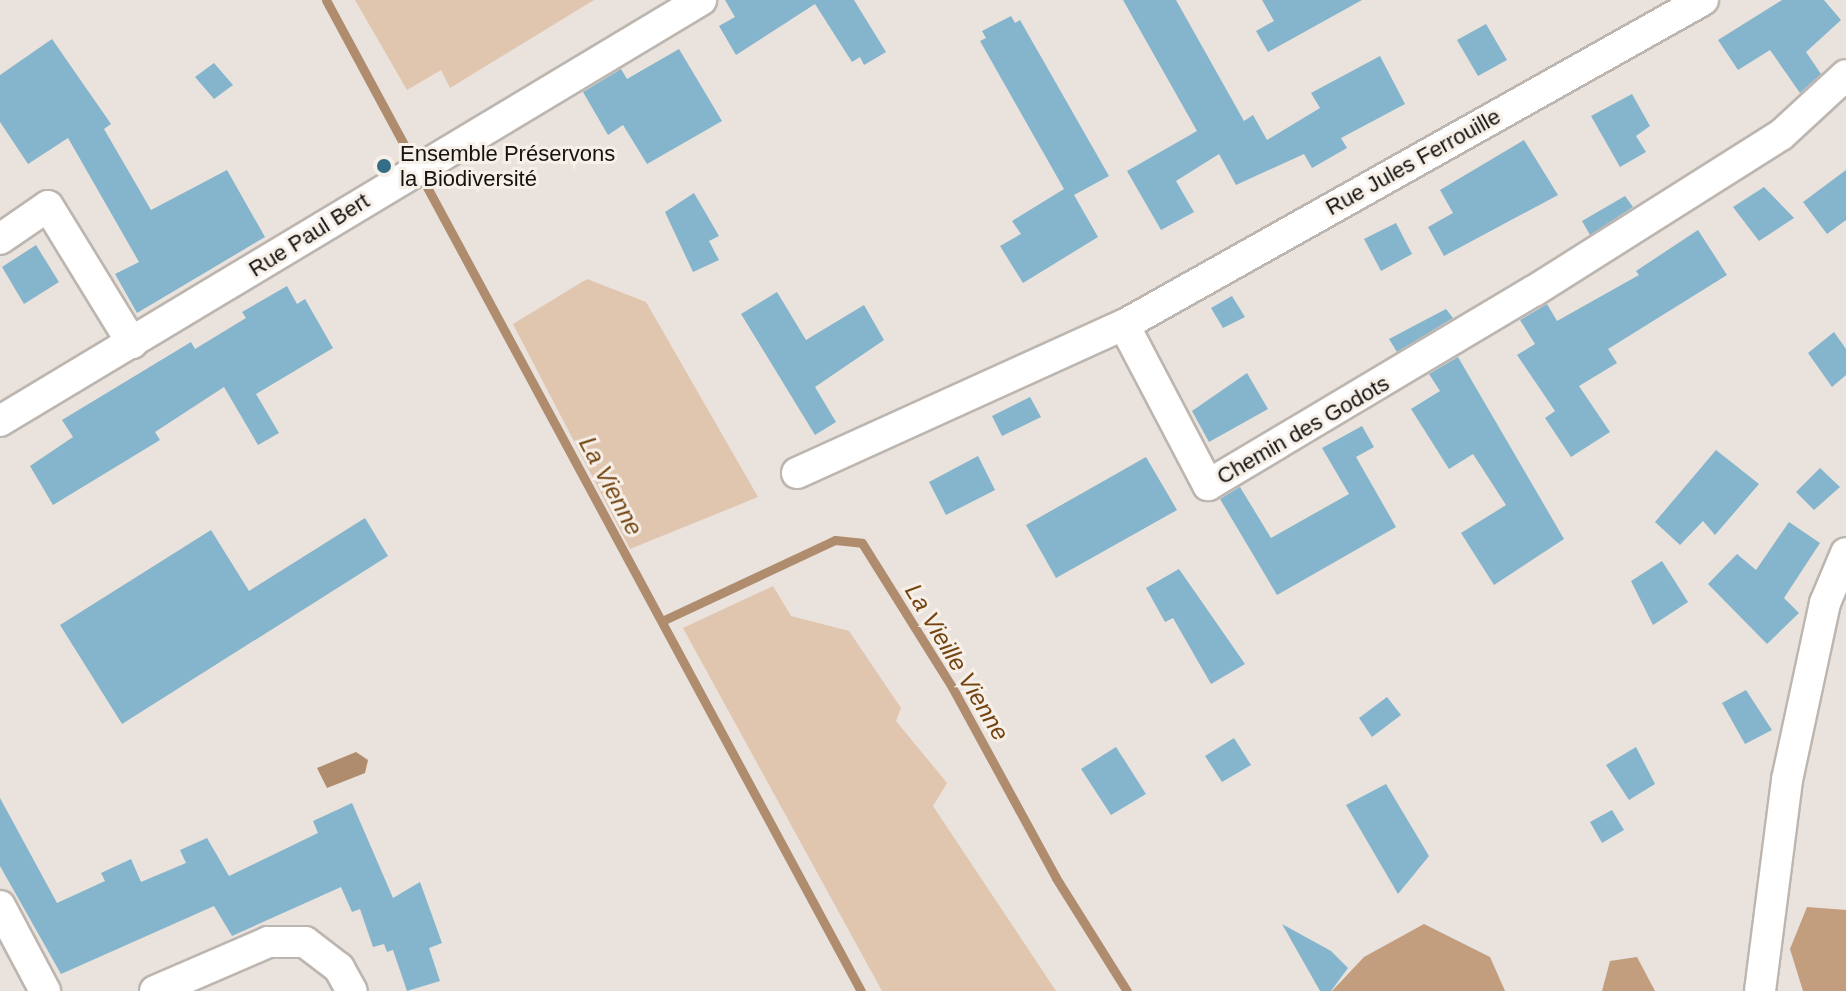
<!DOCTYPE html>
<html>
<head>
<meta charset="utf-8">
<style>
	body { margin:0 }
	#map { position:relative; width:1846px; height:991px; overflow:hidden; background:#eae2dc; font-family:Arial,sans-serif }
	div>[style] { position:absolute }
	[style*='--x'] { left:calc(var(--x)*1px); top:calc(var(--y)*1px); width:calc(var(--w)*1px); rotate:calc(var(--a)*1deg) }
	.green>* { inset:0; background:#e0c5af }
	.forest>* { inset:0; background:#c29d7e }
	.water>* { inset:0; background:#af8c6d }
	.stream>* { height:9px; margin:-4.5px; padding:0 4.5px; transform-origin:4.5px; border-radius:4.5px; background:#af8c6d }
	.building>* { inset:0; background:#85b5cc }
	.roads { filter:drop-shadow(2px 0 #bdb6b0) drop-shadow(-2px 0 #bdb6b0) drop-shadow(0 2px #bdb6b0) drop-shadow(0 -2px #bdb6b0) }
	.minor>* { height:30px; margin:-15px; padding:0 15px; transform-origin:15px; border-radius:15px; background:#fff }
	.dots>* { width:22px; height:22px; translate:-50% -50%; box-sizing:border-box; border:4px solid #f7f0e9; border-radius:50% }
	span { translate:-50% -50%; white-space:nowrap; text-align:center; line-height:1.15; -webkit-text-stroke:6px #f7f0e9; paint-order:stroke }
	.poi-label { font-size:22px; color:#151311 }
	.left { translate:0 -50%; text-align:left }
	.street-label { font-size:22px; color:#151311 }
	.water-label { font-size:24px; color:#744410; font-style:italic }
</style>
</head>
<body>
<div id="map">
	<div class="green">
		<div style="clip-path:polygon(355px 0,594px 0,450px 88px,441px 70px,407px 90px)"></div>
		<div style="clip-path:polygon(587px 279px,646px 302px,758px 497px,630px 549px,513px 324px)"></div>
		<div style="clip-path:polygon(773px 586px,791px 616px,849px 631px,901px 708px,896px 721px,947px 783px,933px 806px,1056px 991px,882px 991px,683px 628px)"></div>
	</div>
	<div class="forest">
		<div style="clip-path:polygon(1807px 907px,1846px 910px,1846px 991px,1803px 991px,1790px 949px)"></div>
		<div style="clip-path:polygon(1424px 924px,1490px 957px,1505px 991px,1332px 991px,1364px 957px)"></div>
		<div style="clip-path:polygon(1637px 957px,1655px 991px,1602px 991px,1610px 961px)"></div>
	</div>
	<div class="water">
		<div style="clip-path:polygon(356px 752px,368px 760px,365px 773px,327px 788px,317px 768px)"></div>
	</div>
	<div class="stream">
		<div style="--x:326;--y:0;--w:1126;--a:61.64"></div>
		<div style="--x:662;--y:621;--w:191;--a:-25.1"></div>
		<div style="--x:835;--y:540;--w:27;--a:6"></div>
		<div style="--x:862;--y:543;--w:170;--a:58"></div>
		<div style="--x:952;--y:687;--w:217;--a:61.4"></div>
		<div style="--x:1056;--y:878;--w:133;--a:57.9"></div>
	</div>
	<div class="building">
		<div style="clip-path:polygon(725px 0,854px 0,886px 52px,864px 65px,860px 57px,852px 62px,815px 4px,736px 55px,719px 26px,735px 17px)"></div>
		<div style="clip-path:polygon(1123px 0,1176px 0,1244px 121px,1253px 115px,1267px 140px,1320px 108px,1311px 93px,1380px 56px,1405px 104px,1341px 138px,1347px 148px,1312px 168px,1304px 154px,1236px 185px,1219px 154px,1176px 181px,1194px 212px,1161px 230px,1127px 171px,1197px 131px)"></div>
		<div style="clip-path:polygon(1262px 0,1362px 0,1268px 52px,1256px 31px,1274px 21px)"></div>
		<div style="clip-path:polygon(1782px 0,1824px 0,1841px 20px,1806px 52px,1821px 74px,1800px 93px,1770px 50px,1738px 70px,1718px 40px)"></div>
		<div style="clip-path:polygon(1011px 16px,1015px 23px,1020px 20px,1109px 176px,1074px 195px,1098px 237px,1023px 283px,1000px 246px,1021px 234px,1012px 221px,1064px 189px,980px 41px,986px 38px,982px 31px)"></div>
		<div style="clip-path:polygon(1486px 24px,1507px 60px,1478px 76px,1457px 40px)"></div>
		<div style="clip-path:polygon(52px 39px,111px 124px,104px 129px,151px 210px,227px 170px,265px 237px,137px 313px,115px 274px,139px 262px,68px 138px,28px 164px,0 122px,0 75px)"></div>
		<div style="clip-path:polygon(679px 49px,722px 121px,647px 164px,623px 125px,608px 135px,583px 92px,621px 69px,627px 79px)"></div>
		<div style="clip-path:polygon(214px 63px,233px 85px,214px 99px,195px 77px)"></div>
		<div style="clip-path:polygon(1632px 94px,1650px 126px,1636px 136px,1646px 152px,1620px 167px,1591px 116px)"></div>
		<div style="clip-path:polygon(1524px 140px,1558px 195px,1444px 256px,1428px 227px,1453px 213px,1440px 190px)"></div>
		<div style="clip-path:polygon(1846px 170px,1846px 220px,1827px 234px,1803px 202px)"></div>
		<div style="clip-path:polygon(1764px 187px,1794px 218px,1759px 241px,1733px 207px)"></div>
		<div style="clip-path:polygon(694px 193px,719px 236px,709px 241px,719px 260px,693px 272px,665px 212px)"></div>
		<div style="clip-path:polygon(1625px 196px,1633px 207px,1590px 235px,1582px 221px)"></div>
		<div style="clip-path:polygon(1396px 223px,1412px 254px,1381px 271px,1364px 239px)"></div>
		<div style="clip-path:polygon(1698px 230px,1727px 275px,1608px 349px,1617px 363px,1579px 386px,1610px 432px,1571px 457px,1545px 418px,1555px 411px,1517px 355px,1535px 344px,1520px 320px,1547px 304px,1557px 321px,1639px 275px,1636px 271px)"></div>
		<div style="clip-path:polygon(36px 245px,59px 282px,24px 304px,2px 267px)"></div>
		<div style="clip-path:polygon(287px 286px,297px 304px,305px 299px,333px 348px,256px 394px,279px 433px,258px 445px,224px 387px,155px 432px,160px 440px,53px 505px,30px 466px,73px 437px,62px 420px,191px 342px,195px 349px,246px 318px,242px 312px)"></div>
		<div style="clip-path:polygon(777px 292px,806px 340px,864px 305px,884px 340px,815px 387px,836px 422px,815px 435px,741px 314px)"></div>
		<div style="clip-path:polygon(1232px 296px,1245px 317px,1223px 328px,1211px 308px)"></div>
		<div style="clip-path:polygon(1446px 309px,1453px 318px,1397px 352px,1389px 339px)"></div>
		<div style="clip-path:polygon(1834px 332px,1846px 349px,1846px 375px,1832px 387px,1808px 353px)"></div>
		<div style="clip-path:polygon(1458px 357px,1564px 539px,1494px 585px,1461px 533px,1506px 505px,1473px 454px,1449px 469px,1411px 409px,1440px 391px,1429px 374px)"></div>
		<div style="clip-path:polygon(1247px 373px,1268px 409px,1209px 442px,1192px 411px)"></div>
		<div style="clip-path:polygon(1030px 397px,1041px 417px,1002px 436px,992px 416px)"></div>
		<div style="clip-path:polygon(1362px 426px,1374px 447px,1356px 457px,1396px 527px,1277px 595px,1220px 499px,1240px 487px,1271px 538px,1349px 494px,1322px 448px)"></div>
		<div style="clip-path:polygon(1716px 450px,1759px 484px,1715px 535px,1703px 521px,1680px 545px,1655px 522px)"></div>
		<div style="clip-path:polygon(978px 456px,995px 490px,946px 515px,929px 482px)"></div>
		<div style="clip-path:polygon(1146px 457px,1177px 510px,1056px 578px,1026px 525px)"></div>
		<div style="clip-path:polygon(1820px 468px,1840px 487px,1814px 510px,1796px 492px)"></div>
		<div style="clip-path:polygon(365px 518px,388px 556px,122px 724px,60px 625px,211px 530px,249px 591px)"></div>
		<div style="clip-path:polygon(1789px 522px,1820px 543px,1784px 598px,1799px 613px,1767px 644px,1708px 584px,1737px 554px,1756px 570px)"></div>
		<div style="clip-path:polygon(1662px 561px,1688px 602px,1653px 625px,1631px 581px)"></div>
		<div style="clip-path:polygon(1179px 569px,1245px 664px,1211px 684px,1173px 618px,1165px 622px,1146px 588px)"></div>
		<div style="clip-path:polygon(1746px 690px,1772px 730px,1745px 744px,1722px 703px)"></div>
		<div style="clip-path:polygon(1387px 697px,1401px 715px,1372px 737px,1359px 718px)"></div>
		<div style="clip-path:polygon(1234px 738px,1251px 765px,1222px 782px,1205px 756px)"></div>
		<div style="clip-path:polygon(1116px 747px,1146px 794px,1111px 815px,1081px 769px)"></div>
		<div style="clip-path:polygon(1636px 747px,1655px 784px,1629px 800px,1606px 765px)"></div>
		<div style="clip-path:polygon(1386px 784px,1429px 856px,1398px 894px,1346px 805px)"></div>
		<div style="clip-path:polygon(0 798px,57px 903px,105px 881px,101px 873px,131px 859px,141px 882px,186px 863px,180px 850px,207px 838px,229px 876px,318px 833px,313px 821px,352px 803px,393px 898px,420px 882px,442px 943px,429px 948px,440px 981px,407px 991px,393px 950px,387px 952px,384px 944px,373px 947px,360px 909px,352px 912px,341px 887px,232px 936px,214px 906px,61px 974px,0 866px)"></div>
		<div style="clip-path:polygon(1612px 810px,1624px 830px,1602px 843px,1590px 822px)"></div>
		<div style="clip-path:polygon(1282px 924px,1331px 951px,1348px 968px,1331px 991px,1320px 991px)"></div>
	</div>
	<div class="roads">
		<div class="minor">
			<div style="--x:0;--y:239;--w:58;--a:-34.5"></div>
			<div style="--x:48;--y:206;--w:161;--a:58.5"></div>
			<div style="--x:1124;--y:325;--w:664;--a:-29.31"></div>
			<div style="--x:0;--y:421;--w:818;--a:-30.99"></div>
			<div style="--x:797;--y:473;--w:359;--a:-24.4"></div>
			<div style="--x:1124;--y:325;--w:181;--a:62.3"></div>
			<div style="--x:1208;--y:485;--w:379;--a:-30.8"></div>
			<div style="--x:1534;--y:291;--w:292;--a:-32.3"></div>
			<div style="--x:1781;--y:135;--w:88;--a:-42.7"></div>
			<div style="--x:0;--y:906;--w:96;--a:62.1"></div>
			<div style="--x:155;--y:991;--w:123;--a:-23.4"></div>
			<div style="--x:268;--y:942;--w:37;--a:0"></div>
			<div style="--x:305;--y:942;--w:43;--a:37.4"></div>
			<div style="--x:339;--y:968;--w:26;--a:61"></div>
			<div style="--x:1760;--y:991;--w:213;--a:-82.7"></div>
			<div style="--x:1787;--y:780;--w:181;--a:-77.9"></div>
			<div style="--x:1825;--y:603;--w:54;--a:-67.2"></div>
		</div>
	</div>
	<div class="dots">
		<div style="left:384px;top:166px;background:#346e86"></div>
	</div>
	<div class="poi-label">
		<span class="left" style="left:400px;top:166px">Ensemble Préservons<br>la Biodiversité</span>
	</div>
	<div class="street-label">
		<span style="left:1413px;top:162px;rotate:-29deg">Rue Jules Ferrouille</span>
		<span style="left:309px;top:235px;rotate:-32deg">Rue Paul Bert</span>
		<span style="left:1303px;top:430px;rotate:-30deg">Chemin des Godots</span>
	</div>
	<div class="water-label">
		<span style="left:611px;top:486px;rotate:62deg">La Vienne</span>
		<span style="left:957px;top:662px;rotate:59deg">La Vieille Vienne</span>
	</div>
</div>
</body>
</html>
